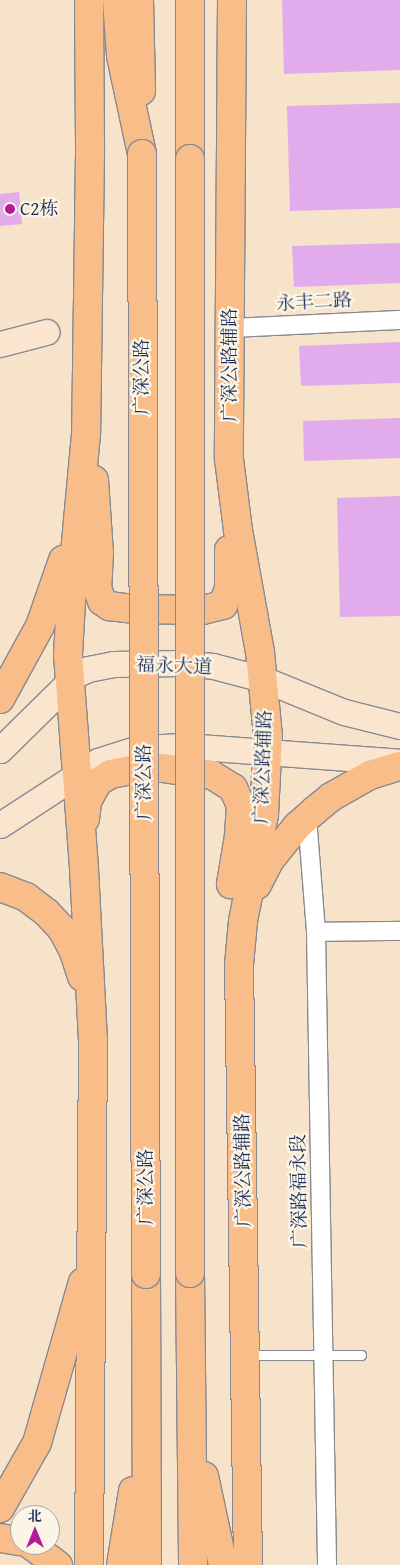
<!DOCTYPE html>
<html>
<head>
<meta charset="utf-8">
<style>
	body { margin:0 }
	#map { position:relative; width:400px; height:1565px; overflow:hidden; background:#f6e3c9; font-family:"Gentium Book Plus","Noto Serif SC",serif }
	div>[style] { position:absolute }
	[style*='--x'] { left:calc(var(--x)*1px); top:calc(var(--y)*1px); width:calc(var(--w)*1px); rotate:calc(var(--a)*1deg) }
	.building>* { inset:0; background:#e2abeb }
	.roads { filter:drop-shadow(1px 0 #888994) drop-shadow(-1px 0 #888994) drop-shadow(0 1px #888994) drop-shadow(0 -1px #888994) }
	.lane>* { height:9px; margin:-4.5px; padding:0 4.5px; transform-origin:4.5px; border-radius:4.5px; background:#fff }
	.street>* { height:18px; margin:-9px; padding:0 9px; transform-origin:9px; border-radius:9px; background:#fff }
	.secondary>* { height:25px; margin:-12.5px; padding:0 12.5px; transform-origin:12.5px; border-radius:12.5px; background:#fce5cf }
	.primary>* { height:28px; margin:-14px; padding:0 14px; transform-origin:14px; border-radius:14px; background:#f8bd88 }
	.highway>* { height:28px; margin:-14px; padding:0 14px; transform-origin:14px; border-radius:14px; background:#f8bd88 }
	.bridges { filter:drop-shadow(1px 0 #888994) drop-shadow(-1px 0 #888994) drop-shadow(0 1px #888994) drop-shadow(0 -1px #888994) }
	.highway-bridge>* { height:28px; margin:-14px; padding:0 14px; transform-origin:14px; border-radius:14px; background:#f8bd88 }
	.dots>* { width:14px; height:14px; translate:-50% -50%; box-sizing:border-box; border:2px solid #fcf5e5; border-radius:50% }
	span { translate:-50% -50%; white-space:nowrap; text-align:center; line-height:1.15; -webkit-text-stroke:4.5px #fcf5e5; paint-order:stroke }
	.poi-label { font-size:19px; color:#1b2f5e }
	.left { translate:0 -50%; text-align:left }
	.street-label { font-size:19px; color:#1b2f5e }
	.north { position:absolute; left:10px; top:1505px; width:50px; height:50px; box-sizing:border-box; background:#fcf5e5; border:1px solid #a2a6af; border-radius:50%; rotate:0deg; font-size:14px; font-weight:700; line-height:20px; text-align:center; color:#1b2f5e }
	.north::after { content:''; display:block; margin:auto; width:18px; height:22px; background:#b5179e; clip-path:polygon(50% 0,100% 100%,50% 72%,0 100%) }
</style>
</head>
<body>
<div id="map">
	<div class="building">
		<div style="clip-path:polygon(282px 0,400px 0,400px 70px,284px 74px)"></div>
		<div style="clip-path:polygon(400px 103px,400px 208px,290px 211px,287px 106px)"></div>
		<div style="clip-path:polygon(19px 192px,22px 224px,0 226px,0 194px)"></div>
		<div style="clip-path:polygon(400px 243px,400px 283px,294px 287px,292px 246px)"></div>
		<div style="clip-path:polygon(400px 342px,400px 383px,301px 386px,299px 346px)"></div>
		<div style="clip-path:polygon(400px 418px,400px 458px,304px 461px,303px 421px)"></div>
		<div style="clip-path:polygon(400px 496px,400px 616px,340px 617px,337px 498px)"></div>
	</div>
	<div class="roads">
		<div class="lane">
			<div style="--x:247;--y:1355;--w:114;--a:0"></div>
		</div>
		<div class="street">
			<div style="--x:230;--y:328;--w:170;--a:-2.7"></div>
			<div style="--x:307;--y:817;--w:115;--a:85.5"></div>
			<div style="--x:316;--y:932;--w:633;--a:89"></div>
			<div style="--x:316;--y:932;--w:84;--a:-0.7"></div>
		</div>
		<div class="secondary">
			<div style="--x:0;--y:344;--w:48;--a:-14.6"></div>
			<div style="--x:0;--y:750;--w:108;--a:-44.6"></div>
			<div style="--x:77;--y:674;--w:12;--a:-24"></div>
			<div style="--x:88;--y:669;--w:25;--a:-11"></div>
			<div style="--x:113;--y:664;--w:67;--a:-0.9"></div>
			<div style="--x:180;--y:663;--w:33;--a:5"></div>
			<div style="--x:213;--y:666;--w:52;--a:14.6"></div>
			<div style="--x:263;--y:679;--w:87;--a:22.2"></div>
			<div style="--x:344;--y:712;--w:58;--a:14"></div>
			<div style="--x:0;--y:825;--w:117;--a:-33.1"></div>
			<div style="--x:98;--y:761;--w:43;--a:-17.6"></div>
			<div style="--x:139;--y:748;--w:45;--a:-2.5"></div>
			<div style="--x:184;--y:746;--w:217;--a:4.2"></div>
		</div>
		<div class="primary">
			<div style="--x:89;--y:0;--w:154;--a:89.6"></div>
			<div style="--x:90;--y:154;--w:280;--a:90.8"></div>
			<div style="--x:86;--y:434;--w:152;--a:95.3"></div>
			<div style="--x:72;--y:585;--w:70;--a:93.3"></div>
			<div style="--x:68;--y:655;--w:215;--a:85.7"></div>
			<div style="--x:84;--y:869;--w:170;--a:87"></div>
			<div style="--x:93;--y:1039;--w:526;--a:90.44"></div>
			<div style="--x:232;--y:0;--w:459;--a:90.4"></div>
			<div style="--x:229;--y:459;--w:72;--a:82.8"></div>
			<div style="--x:238;--y:530;--w:124;--a:79.8"></div>
			<div style="--x:260;--y:652;--w:84;--a:84.6"></div>
			<div style="--x:268;--y:736;--w:79;--a:92.9"></div>
			<div style="--x:264;--y:815;--w:108;--a:101.2"></div>
			<div style="--x:243;--y:921;--w:44;--a:95.2"></div>
			<div style="--x:239;--y:965;--w:600;--a:89.14"></div>
			<div style="--x:94;--y:480;--w:73;--a:86.1"></div>
			<div style="--x:99;--y:553;--w:35;--a:93"></div>
			<div style="--x:97;--y:588;--w:14;--a:69"></div>
			<div style="--x:102;--y:601;--w:9;--a:36"></div>
			<div style="--x:109;--y:606;--w:26;--a:7"></div>
			<div style="--x:135;--y:609;--w:68;--a:0.8"></div>
			<div style="--x:203;--y:610;--w:21;--a:-14"></div>
			<div style="--x:223;--y:605;--w:18;--a:-71"></div>
			<div style="--x:229;--y:588;--w:38;--a:-90"></div>
			<div style="--x:0;--y:699;--w:83;--a:-61.3"></div>
			<div style="--x:40;--y:626;--w:70;--a:-70.8"></div>
			<div style="--x:85;--y:819;--w:17;--a:-83"></div>
			<div style="--x:87;--y:802;--w:13;--a:-63"></div>
			<div style="--x:93;--y:790;--w:11;--a:-56"></div>
			<div style="--x:99;--y:781;--w:14;--a:-30"></div>
			<div style="--x:111;--y:774;--w:31;--a:-11"></div>
			<div style="--x:141;--y:768;--w:21;--a:0"></div>
			<div style="--x:162;--y:768;--w:50;--a:8"></div>
			<div style="--x:212;--y:775;--w:25;--a:32"></div>
			<div style="--x:233;--y:788;--w:19;--a:65"></div>
			<div style="--x:241;--y:805;--w:31;--a:94"></div>
			<div style="--x:239;--y:836;--w:49;--a:99.5"></div>
			<div style="--x:257;--y:885;--w:27;--a:-63"></div>
			<div style="--x:269;--y:861;--w:45;--a:-51.3"></div>
			<div style="--x:297;--y:826;--w:23;--a:-41"></div>
			<div style="--x:314;--y:811;--w:22;--a:-39"></div>
			<div style="--x:331;--y:797;--w:45;--a:-29.4"></div>
			<div style="--x:370;--y:775;--w:31;--a:-17"></div>
			<div style="--x:0;--y:887;--w:28;--a:21"></div>
			<div style="--x:26;--y:897;--w:26;--a:37"></div>
			<div style="--x:47;--y:913;--w:22;--a:47"></div>
			<div style="--x:62;--y:929;--w:26;--a:62"></div>
			<div style="--x:74;--y:952;--w:26;--a:72"></div>
			<div style="--x:0;--y:1508;--w:75;--a:-60.4"></div>
			<div style="--x:37;--y:1443;--w:167;--a:-74.1"></div>
			<div style="--x:0;--y:1538;--w:20;--a:9"></div>
			<div style="--x:31;--y:1545;--w:34;--a:37"></div>
		</div>
		<div class="highway">
			<div style="--x:117;--y:0;--w:56;--a:85.9"></div>
			<div style="--x:121;--y:56;--w:100;--a:77.9"></div>
			<div style="--x:139;--y:0;--w:91;--a:88.7"></div>
			<div style="--x:190;--y:159;--w:159;--a:-90"></div>
			<div style="--x:190;--y:1273;--w:292;--a:89.4"></div>
			<div style="--x:146;--y:1274;--w:291;--a:89.8"></div>
			<div style="--x:204;--y:1476;--w:91;--a:77.9"></div>
			<div style="--x:121;--y:1565;--w:75;--a:-80.8"></div>
		</div>
	</div>
	<div class="bridges">
		<div class="highway-bridge">
			<div style="--x:142;--y:154;--w:1120;--a:89.8"></div>
			<div style="--x:190;--y:1273;--w:1114;--a:-90"></div>
		</div>
	</div>
	<div class="dots">
		<div style="left:10px;top:209px;background:#b5179e"></div>
	</div>
	<div class="poi-label">
		<span class="left" style="left:20px;top:209px">C2栋</span>
	</div>
	<div class="street-label">
		<span style="left:314px;top:302px;rotate:-3deg">永丰二路</span>
		<span style="left:230px;top:365px;rotate:-90deg">广深公路辅路</span>
		<span style="left:142px;top:377px;rotate:-90deg">广深公路</span>
		<span style="left:174px;top:666px;rotate:2deg">福永大道</span>
		<span style="left:263px;top:767px;rotate:-88deg">广深公路辅路</span>
		<span style="left:144px;top:782px;rotate:-90deg">广深公路</span>
		<span style="left:243px;top:1170px;rotate:-91deg">广深公路辅路</span>
		<span style="left:146px;top:1187px;rotate:-90deg">广深公路</span>
		<span style="left:299px;top:1191px;rotate:-91deg">广深路福永段</span>
	</div>
	<div class="north">北</div>
</div>
</body>
</html>
